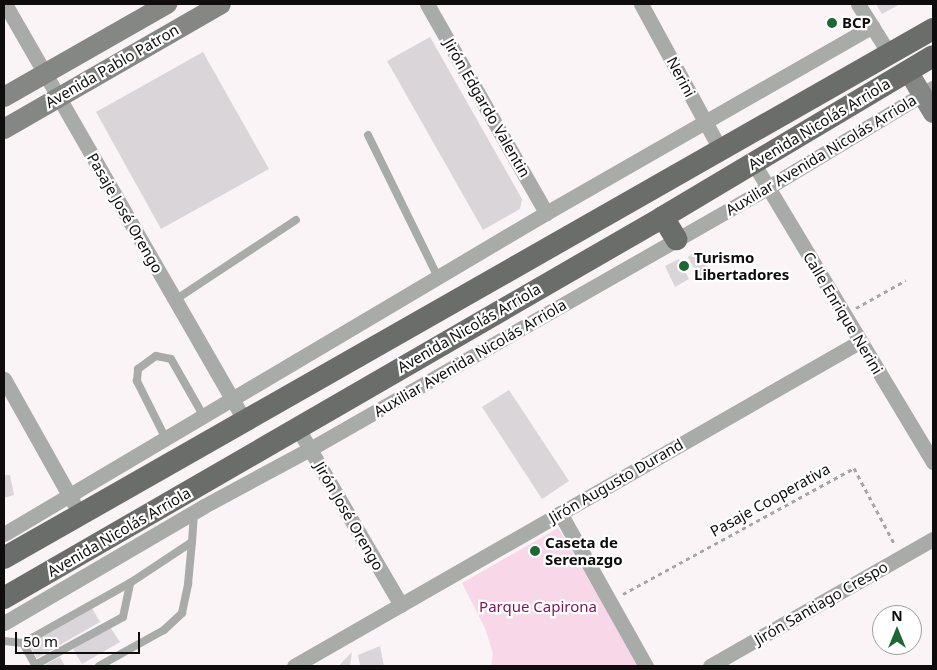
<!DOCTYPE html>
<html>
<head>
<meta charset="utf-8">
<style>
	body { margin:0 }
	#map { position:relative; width:937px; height:670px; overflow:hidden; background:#faf4f7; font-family:"Noto Sans",sans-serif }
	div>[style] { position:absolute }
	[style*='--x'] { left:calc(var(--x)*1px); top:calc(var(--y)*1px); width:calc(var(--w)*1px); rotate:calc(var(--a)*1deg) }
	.green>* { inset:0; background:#f7d7e8 }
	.building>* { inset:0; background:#dad5d8 }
	.round { border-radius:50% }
	.path>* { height:3px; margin-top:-1.5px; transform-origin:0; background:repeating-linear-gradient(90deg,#a9a4a7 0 4px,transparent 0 8px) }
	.lane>* { height:8px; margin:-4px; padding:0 4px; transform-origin:4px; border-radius:4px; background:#a9aba9 }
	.street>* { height:15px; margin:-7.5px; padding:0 7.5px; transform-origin:7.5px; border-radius:7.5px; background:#a9aba9 }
	.secondary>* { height:20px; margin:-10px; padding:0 10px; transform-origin:10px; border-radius:10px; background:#848784 }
	.primary>* { height:22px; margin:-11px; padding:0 11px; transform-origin:11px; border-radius:11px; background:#6a6d6a }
	.dots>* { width:14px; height:14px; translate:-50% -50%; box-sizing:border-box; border:2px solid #fff; border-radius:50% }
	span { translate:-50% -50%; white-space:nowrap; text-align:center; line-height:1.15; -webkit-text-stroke:4.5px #fff; paint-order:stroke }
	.poi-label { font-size:15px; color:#0e0c0d; font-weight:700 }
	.left { translate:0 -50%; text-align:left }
	.street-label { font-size:15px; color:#0e0c0d }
	.park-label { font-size:15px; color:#7a145b }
	.frame { position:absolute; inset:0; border:5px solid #0e0c0d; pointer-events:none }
	.north { position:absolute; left:872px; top:605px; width:50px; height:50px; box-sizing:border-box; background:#fff; border:1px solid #9f9e9e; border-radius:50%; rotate:0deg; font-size:14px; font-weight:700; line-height:20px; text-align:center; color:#0e0c0d }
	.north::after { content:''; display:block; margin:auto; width:18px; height:22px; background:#1e6734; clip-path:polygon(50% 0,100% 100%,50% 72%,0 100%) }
	.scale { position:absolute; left:15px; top:632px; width:125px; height:22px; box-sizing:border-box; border:2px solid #0e0c0d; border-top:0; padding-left:6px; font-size:15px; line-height:18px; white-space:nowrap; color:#0e0c0d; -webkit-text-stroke:4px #fff; paint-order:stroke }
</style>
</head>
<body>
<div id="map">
	<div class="green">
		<div style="clip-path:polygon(558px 528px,640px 666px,491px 666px,493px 654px,485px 628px,462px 583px)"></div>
	</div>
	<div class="building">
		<div style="clip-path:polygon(876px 4px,900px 4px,882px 14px)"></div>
		<div style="clip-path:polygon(430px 37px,522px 199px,520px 209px,483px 230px,387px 61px)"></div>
		<div style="clip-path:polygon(203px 52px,269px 169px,161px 229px,96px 112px)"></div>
		<div style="clip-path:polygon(698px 251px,710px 272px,699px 278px,688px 257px)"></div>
		<div style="clip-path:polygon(679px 259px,689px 279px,675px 287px,665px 266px)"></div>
		<div style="clip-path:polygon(509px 390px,569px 481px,542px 499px,482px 407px)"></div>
		<div style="clip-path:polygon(4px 475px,10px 475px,14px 495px,4px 498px)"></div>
		<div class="round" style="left:531px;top:548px;width:8px;height:8px"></div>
		<div style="clip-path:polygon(92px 608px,100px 622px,37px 658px,29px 644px)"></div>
		<div style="clip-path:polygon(110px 627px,120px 642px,82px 664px,73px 649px)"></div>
		<div style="clip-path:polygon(380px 646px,384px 666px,356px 666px,360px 665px,358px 655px)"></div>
		<div style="clip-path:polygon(352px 652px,350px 666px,339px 666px,345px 659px)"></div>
		<div style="clip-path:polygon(60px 657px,65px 666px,43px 666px)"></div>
	</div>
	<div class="path">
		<div style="--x:856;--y:308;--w:57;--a:-29.2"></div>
		<div style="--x:623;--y:594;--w:263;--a:-28.6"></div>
		<div style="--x:854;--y:468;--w:87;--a:62"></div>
	</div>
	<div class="lane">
		<div style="--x:368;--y:135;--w:161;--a:63.8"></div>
		<div style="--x:175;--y:300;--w:145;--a:-33.5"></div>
		<div style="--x:165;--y:437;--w:63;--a:-116.6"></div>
		<div style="--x:137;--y:381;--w:12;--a:-85"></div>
		<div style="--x:138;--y:369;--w:22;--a:-36"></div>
		<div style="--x:156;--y:356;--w:15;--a:11"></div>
		<div style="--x:171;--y:359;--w:64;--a:60.3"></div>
		<div style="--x:4;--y:641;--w:19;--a:6"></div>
		<div style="--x:23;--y:643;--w:123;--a:-29.3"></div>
		<div style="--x:130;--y:583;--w:74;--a:-33.5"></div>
		<div style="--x:192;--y:542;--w:29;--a:-86"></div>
		<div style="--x:23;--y:643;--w:25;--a:61"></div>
		<div style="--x:35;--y:665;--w:100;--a:-28.6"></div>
		<div style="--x:123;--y:617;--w:35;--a:-78"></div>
		<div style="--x:99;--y:666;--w:74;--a:-29"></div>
		<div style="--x:164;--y:630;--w:25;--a:-43"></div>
		<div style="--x:182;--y:613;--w:30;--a:-78"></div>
		<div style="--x:188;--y:584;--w:42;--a:-84.6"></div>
	</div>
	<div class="street">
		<div style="--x:5;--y:4;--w:482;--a:60.1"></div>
		<div style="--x:427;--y:4;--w:241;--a:60.3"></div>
		<div style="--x:641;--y:4;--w:167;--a:61.4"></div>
		<div style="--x:858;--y:4;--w:60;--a:57.9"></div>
		<div style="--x:754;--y:164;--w:348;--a:59"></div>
		<div style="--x:4;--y:379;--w:141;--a:60.7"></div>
		<div style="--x:297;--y:427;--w:206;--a:59.7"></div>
		<div style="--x:560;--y:513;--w:176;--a:60.7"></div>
		<div style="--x:4;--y:534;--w:630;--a:-30.64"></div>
		<div style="--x:546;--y:213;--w:376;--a:-29.8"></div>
		<div style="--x:4;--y:623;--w:232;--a:-30.3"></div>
		<div style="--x:204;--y:506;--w:120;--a:-28.3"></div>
		<div style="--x:310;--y:449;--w:526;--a:-29.73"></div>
		<div style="--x:767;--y:188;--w:194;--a:-31.1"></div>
		<div style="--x:294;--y:666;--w:651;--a:-29.83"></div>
		<div style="--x:710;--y:666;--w:257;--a:-29.7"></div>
	</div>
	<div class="secondary">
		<div style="--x:908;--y:71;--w:49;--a:59.2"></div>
		<div style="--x:4;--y:97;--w:188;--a:-29.7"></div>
		<div style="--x:4;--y:129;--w:250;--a:-29.9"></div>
	</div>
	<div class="primary">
		<div style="--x:663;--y:217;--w:26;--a:59"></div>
		<div style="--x:4;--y:558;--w:1069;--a:-29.66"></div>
		<div style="--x:4;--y:598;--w:761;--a:-30.03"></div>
		<div style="--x:663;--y:217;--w:314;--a:-30.8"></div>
	</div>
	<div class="dots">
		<div style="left:832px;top:23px;background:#1e6734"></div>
		<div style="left:684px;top:266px;background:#1e6734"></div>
		<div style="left:535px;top:551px;background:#1e6734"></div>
	</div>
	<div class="poi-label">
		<span class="left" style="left:842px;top:23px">BCP</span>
		<span class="left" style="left:694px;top:266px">Turismo<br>Libertadores</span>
		<span class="left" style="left:545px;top:551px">Caseta de<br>Serenazgo</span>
	</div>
	<div class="street-label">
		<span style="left:112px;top:66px;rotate:-30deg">Avenida Pablo Patron</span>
		<span style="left:681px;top:77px;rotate:62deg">Nerini</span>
		<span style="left:487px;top:108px;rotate:60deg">Jirón Edgardo Valentin</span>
		<span style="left:819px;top:124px;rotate:-31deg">Avenida Nicolás Arriola</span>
		<span style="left:821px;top:155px;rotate:-31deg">Auxiliar Avenida Nicolás Arriola</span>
		<span style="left:125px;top:213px;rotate:60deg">Pasaje José Orengo</span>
		<span style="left:843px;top:313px;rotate:59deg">Calle Enrique Nerini</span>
		<span style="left:469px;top:328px;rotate:-30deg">Avenida Nicolás Arriola</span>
		<span style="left:470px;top:358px;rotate:-30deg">Auxiliar Avenida Nicolás Arriola</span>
		<span style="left:616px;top:481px;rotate:-30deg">Jirón Augusto Durand</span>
		<span style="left:770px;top:500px;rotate:-29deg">Pasaje Cooperativa</span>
		<span style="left:349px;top:516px;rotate:60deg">Jirón José Orengo</span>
		<span style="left:119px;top:532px;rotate:-30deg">Avenida Nicolás Arriola</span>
		<span style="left:821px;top:603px;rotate:-30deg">Jirón Santiago Crespo</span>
	</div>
	<div class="park-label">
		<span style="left:538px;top:607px">Parque Capirona</span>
	</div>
	<div class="frame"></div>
	<div class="north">N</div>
	<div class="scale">50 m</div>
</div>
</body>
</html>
